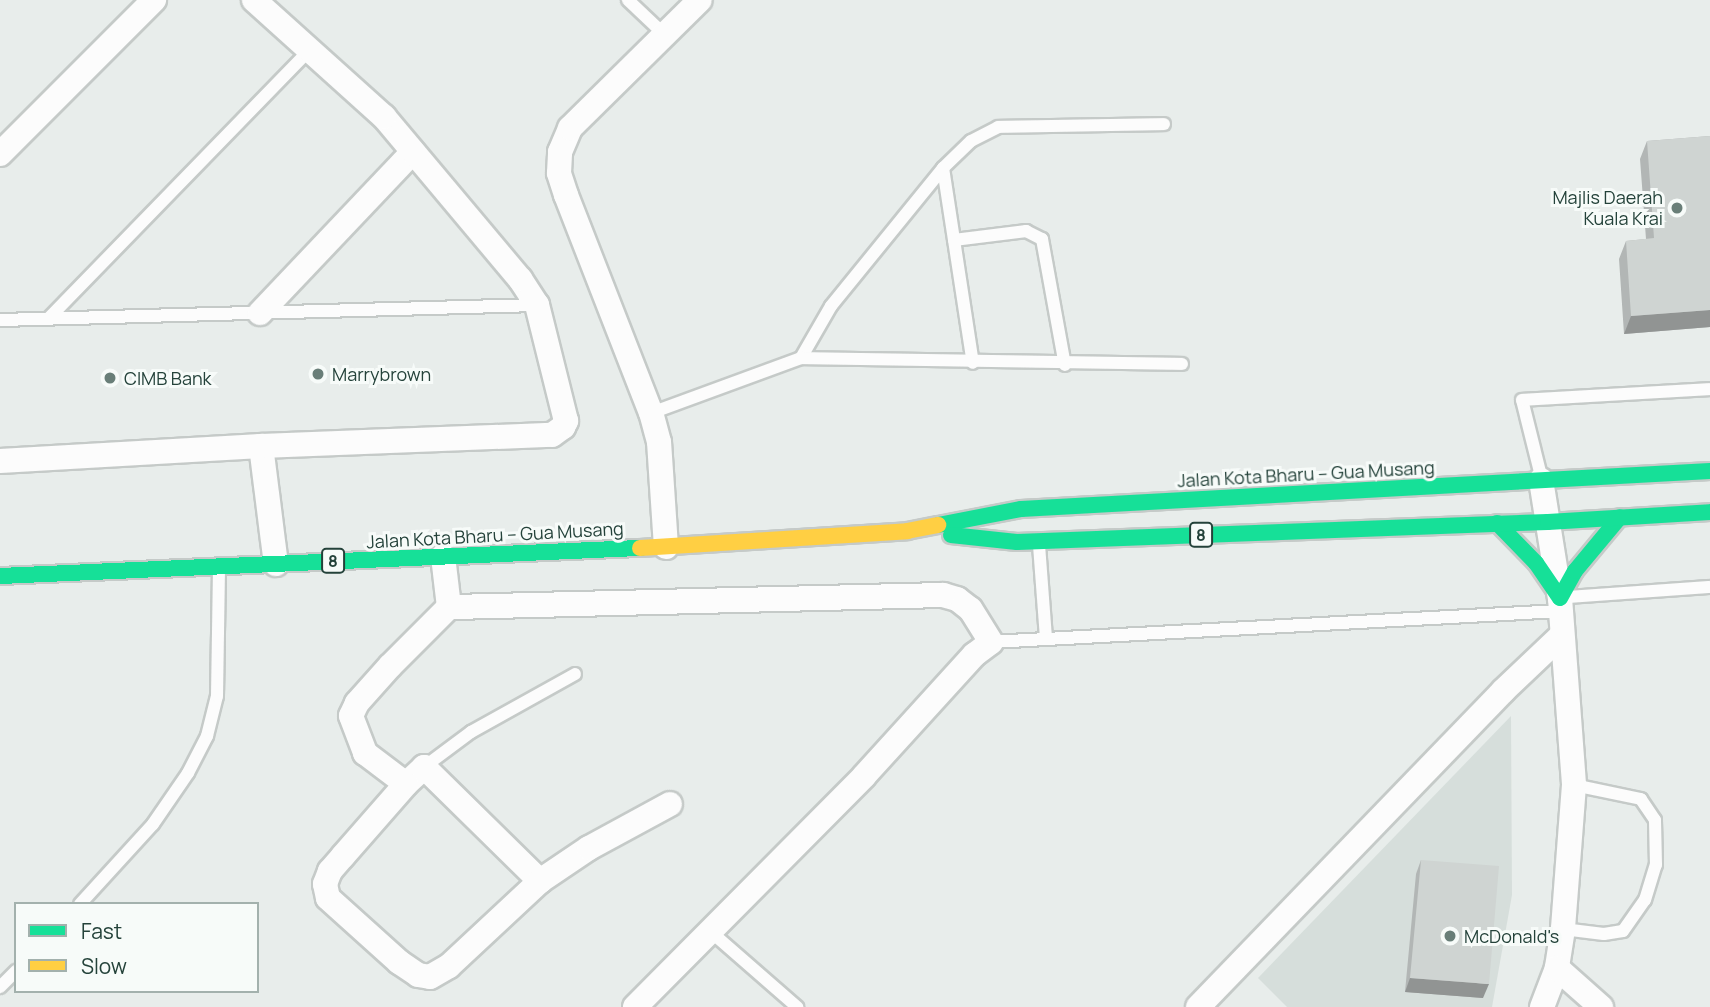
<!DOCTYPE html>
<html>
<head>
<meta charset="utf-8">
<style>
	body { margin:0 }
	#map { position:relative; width:1710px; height:1007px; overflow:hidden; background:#e8edeb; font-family:Manrope,sans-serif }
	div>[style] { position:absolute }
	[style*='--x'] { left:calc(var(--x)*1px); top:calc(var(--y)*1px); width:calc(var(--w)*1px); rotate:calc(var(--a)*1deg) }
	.built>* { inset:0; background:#d6dedb }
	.roads { filter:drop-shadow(2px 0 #c5cac8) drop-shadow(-2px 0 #c5cac8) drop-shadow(0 2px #c5cac8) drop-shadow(0 -2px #c5cac8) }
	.lane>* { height:12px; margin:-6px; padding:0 6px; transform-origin:6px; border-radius:6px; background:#fcfcfc }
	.street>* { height:24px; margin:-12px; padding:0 12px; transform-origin:12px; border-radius:12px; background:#fcfcfc }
	.fast>* { height:16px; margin:-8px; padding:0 8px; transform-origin:8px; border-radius:8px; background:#16e098 }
	.slow>* { height:16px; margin:-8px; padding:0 8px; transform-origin:8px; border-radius:8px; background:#ffcf43 }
	.wall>* { inset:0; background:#b2b6b5 }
	.shaded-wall>* { inset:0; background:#919493 }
	.building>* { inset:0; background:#cfd4d2 }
	.dots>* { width:19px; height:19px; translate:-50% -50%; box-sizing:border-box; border:4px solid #f7fbf9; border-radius:50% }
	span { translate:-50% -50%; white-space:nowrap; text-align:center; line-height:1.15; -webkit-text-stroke:6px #f7fbf9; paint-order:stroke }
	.shield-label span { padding:2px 5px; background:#f7fbf9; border:2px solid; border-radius:5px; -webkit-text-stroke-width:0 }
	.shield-label { font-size:16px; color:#24423a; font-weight:700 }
	.poi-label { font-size:18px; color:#24423a }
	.right { translate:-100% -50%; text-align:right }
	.left { translate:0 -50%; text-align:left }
	.street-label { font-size:18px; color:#24423a }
	.legend { position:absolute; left:14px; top:902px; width:245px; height:91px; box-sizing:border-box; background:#f7fbf9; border:2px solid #a3b1ad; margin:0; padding:9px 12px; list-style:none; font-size:21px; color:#24423a }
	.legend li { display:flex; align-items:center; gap:14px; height:35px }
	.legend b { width:35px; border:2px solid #a3b1ad }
</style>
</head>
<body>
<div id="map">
	<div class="built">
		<div style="clip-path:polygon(1511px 716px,1512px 895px,1492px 1007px,1287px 1007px,1258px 978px)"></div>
	</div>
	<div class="roads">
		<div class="lane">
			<div style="--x:628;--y:0;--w:52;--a:43.5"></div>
			<div style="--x:943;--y:168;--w:197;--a:81.3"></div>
			<div style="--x:954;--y:240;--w:73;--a:-7.1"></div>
			<div style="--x:1026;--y:231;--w:18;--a:27"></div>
			<div style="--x:1042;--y:239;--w:128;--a:79.7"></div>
			<div style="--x:48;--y:319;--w:376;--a:-45.8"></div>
			<div style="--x:0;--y:320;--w:537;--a:-1.6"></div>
			<div style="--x:801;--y:358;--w:60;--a:-60"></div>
			<div style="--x:831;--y:306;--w:178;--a:-50.9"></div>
			<div style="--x:943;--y:168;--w:39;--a:-44"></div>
			<div style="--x:971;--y:141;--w:30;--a:-27"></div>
			<div style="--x:998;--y:127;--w:166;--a:-1"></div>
			<div style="--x:651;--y:413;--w:160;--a:-20.1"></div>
			<div style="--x:801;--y:358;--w:381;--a:0.9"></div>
			<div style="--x:1541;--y:476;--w:78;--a:-104"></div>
			<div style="--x:1522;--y:400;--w:188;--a:-3.3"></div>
			<div style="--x:1039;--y:545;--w:94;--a:85.7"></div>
			<div style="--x:1567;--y:597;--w:143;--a:-4"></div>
			<div style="--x:991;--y:642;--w:570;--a:-3.12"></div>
			<div style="--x:424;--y:767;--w:59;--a:-36.7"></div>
			<div style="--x:471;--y:732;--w:119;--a:-29.1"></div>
			<div style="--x:80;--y:904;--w:108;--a:-47.6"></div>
			<div style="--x:153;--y:824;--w:62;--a:-55.5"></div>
			<div style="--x:188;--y:773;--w:42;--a:-62.8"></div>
			<div style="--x:207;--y:736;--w:41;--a:-76"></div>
			<div style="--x:217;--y:696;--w:126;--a:-89.1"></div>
			<div style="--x:1563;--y:929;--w:41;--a:7"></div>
			<div style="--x:1604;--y:934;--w:19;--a:-9"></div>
			<div style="--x:1623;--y:931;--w:38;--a:-55"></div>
			<div style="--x:1645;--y:900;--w:37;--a:-73"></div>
			<div style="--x:1656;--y:865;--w:45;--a:-91.3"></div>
			<div style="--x:1655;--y:820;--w:25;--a:-124"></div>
			<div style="--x:1641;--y:799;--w:68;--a:-168.2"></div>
			<div style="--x:710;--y:931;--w:116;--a:41.1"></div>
			<div style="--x:0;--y:987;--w:23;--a:-45"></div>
		</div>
		<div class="street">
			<div style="--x:0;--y:154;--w:218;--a:-45"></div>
			<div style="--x:260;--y:313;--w:222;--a:-46.5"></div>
			<div style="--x:261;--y:446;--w:119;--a:82.8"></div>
			<div style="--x:0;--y:461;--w:261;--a:-3.3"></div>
			<div style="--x:261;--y:446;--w:291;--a:-2.2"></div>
			<div style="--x:552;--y:435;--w:14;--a:-36"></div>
			<div style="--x:563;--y:427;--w:7;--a:-63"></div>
			<div style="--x:566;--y:421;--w:120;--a:-104"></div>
			<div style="--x:537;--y:305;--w:31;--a:-123"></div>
			<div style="--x:520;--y:279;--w:212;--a:-130"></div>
			<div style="--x:384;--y:117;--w:175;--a:-138"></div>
			<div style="--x:1541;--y:480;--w:120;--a:80.9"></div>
			<div style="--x:1560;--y:598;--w:188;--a:85.7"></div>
			<div style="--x:1574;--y:785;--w:144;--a:94.4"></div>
			<div style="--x:1563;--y:929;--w:39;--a:99"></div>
			<div style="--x:1557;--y:968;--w:42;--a:111"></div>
			<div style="--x:666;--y:547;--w:105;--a:-93.8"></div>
			<div style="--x:659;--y:442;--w:30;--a:-105"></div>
			<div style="--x:651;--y:413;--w:234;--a:-111.3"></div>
			<div style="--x:566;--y:195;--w:23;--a:-108"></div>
			<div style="--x:559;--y:173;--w:21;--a:-87"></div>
			<div style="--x:560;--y:152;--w:26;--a:-67"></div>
			<div style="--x:570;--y:128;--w:182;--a:-44.6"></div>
			<div style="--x:443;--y:556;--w:51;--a:83.3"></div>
			<div style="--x:406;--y:784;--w:25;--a:-43"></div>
			<div style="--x:424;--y:767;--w:163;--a:44.5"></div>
			<div style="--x:1557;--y:968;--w:59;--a:41.6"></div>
			<div style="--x:635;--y:1007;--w:325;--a:-45.2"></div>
			<div style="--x:864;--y:776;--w:164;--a:-47.7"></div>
			<div style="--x:974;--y:655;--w:21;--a:-37"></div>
			<div style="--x:991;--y:642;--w:39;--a:-122"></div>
			<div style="--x:970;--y:609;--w:16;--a:-142"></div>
			<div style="--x:957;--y:599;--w:15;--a:-164"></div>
			<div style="--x:943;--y:595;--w:494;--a:178.6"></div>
			<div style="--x:449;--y:607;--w:83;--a:135"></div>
			<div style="--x:390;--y:666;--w:50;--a:131.7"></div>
			<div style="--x:357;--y:703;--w:14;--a:115"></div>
			<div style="--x:351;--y:716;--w:40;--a:69"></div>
			<div style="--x:365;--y:753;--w:51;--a:37.1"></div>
			<div style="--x:406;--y:784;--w:96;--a:131.2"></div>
			<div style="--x:343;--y:856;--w:20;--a:131"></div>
			<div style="--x:330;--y:871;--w:14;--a:111"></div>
			<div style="--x:325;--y:884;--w:14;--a:78"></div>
			<div style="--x:328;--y:898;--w:96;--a:42"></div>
			<div style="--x:399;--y:962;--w:23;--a:34"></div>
			<div style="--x:418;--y:975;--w:12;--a:9"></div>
			<div style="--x:430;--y:977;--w:22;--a:-30"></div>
			<div style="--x:449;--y:966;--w:125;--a:-43"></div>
			<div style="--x:540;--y:881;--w:59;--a:-34"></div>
			<div style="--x:589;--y:848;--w:92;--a:-28.5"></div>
			<div style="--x:1198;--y:1007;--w:439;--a:-46"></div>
			<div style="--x:1503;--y:691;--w:81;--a:-43.5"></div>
		</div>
		<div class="fast">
			<div style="--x:1497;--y:523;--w:56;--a:45.7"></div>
			<div style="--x:1536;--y:563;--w:42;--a:55.6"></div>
			<div style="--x:1560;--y:598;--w:31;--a:-61"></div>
			<div style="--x:1575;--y:571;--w:70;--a:-50.2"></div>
			<div style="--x:938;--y:525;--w:85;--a:-10.9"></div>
			<div style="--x:1021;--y:509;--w:690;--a:-3.16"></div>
			<div style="--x:951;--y:535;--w:66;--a:6.1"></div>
			<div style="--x:1017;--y:542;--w:531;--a:-2.16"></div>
			<div style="--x:1548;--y:522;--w:162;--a:-3.5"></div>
			<div style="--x:0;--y:576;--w:641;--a:-2.51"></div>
		</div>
		<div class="slow">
			<div style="--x:640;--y:548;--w:268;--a:-3.6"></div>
			<div style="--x:907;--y:531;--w:32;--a:-11"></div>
		</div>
	</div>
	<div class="wall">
		<div style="clip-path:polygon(1710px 136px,1710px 327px,1624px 334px,1619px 259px,1626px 241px,1646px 239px,1640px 159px,1647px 141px)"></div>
		<div style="clip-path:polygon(1421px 860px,1483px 998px,1405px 992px,1416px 874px)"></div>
	</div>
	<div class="shaded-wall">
		<div style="clip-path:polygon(1710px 310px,1710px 327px,1624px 334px,1631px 316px)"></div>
		<div style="clip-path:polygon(1410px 978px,1489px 984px,1483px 998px,1405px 992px)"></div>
	</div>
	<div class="building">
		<div style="clip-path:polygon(1710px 136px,1710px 310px,1631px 316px,1626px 241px,1654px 238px,1647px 141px)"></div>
		<div style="clip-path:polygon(1421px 860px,1499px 866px,1489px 984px,1410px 978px)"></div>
	</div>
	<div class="dots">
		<div style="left:1677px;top:208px;background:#697e78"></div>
		<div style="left:318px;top:374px;background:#697e78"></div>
		<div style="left:110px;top:378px;background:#697e78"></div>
		<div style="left:1450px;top:936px;background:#697e78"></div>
	</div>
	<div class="shield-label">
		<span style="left:1201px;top:535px">8</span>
		<span style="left:333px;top:561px">8</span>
	</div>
	<div class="poi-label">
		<span class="right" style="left:1663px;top:208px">Majlis Daerah<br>Kuala Krai</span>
		<span class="left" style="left:332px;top:374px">Marrybrown</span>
		<span class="left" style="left:124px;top:378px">CIMB Bank</span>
		<span class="left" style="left:1464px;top:936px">McDonald's</span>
	</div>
	<div class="street-label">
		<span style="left:1306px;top:474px;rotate:-3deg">Jalan Kota Bharu – Gua Musang</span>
		<span style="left:495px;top:535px;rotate:-3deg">Jalan Kota Bharu – Gua Musang</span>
	</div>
	<ul class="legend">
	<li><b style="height:9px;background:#16e098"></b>Fast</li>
	<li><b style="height:9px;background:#ffcf43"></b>Slow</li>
	</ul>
</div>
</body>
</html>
